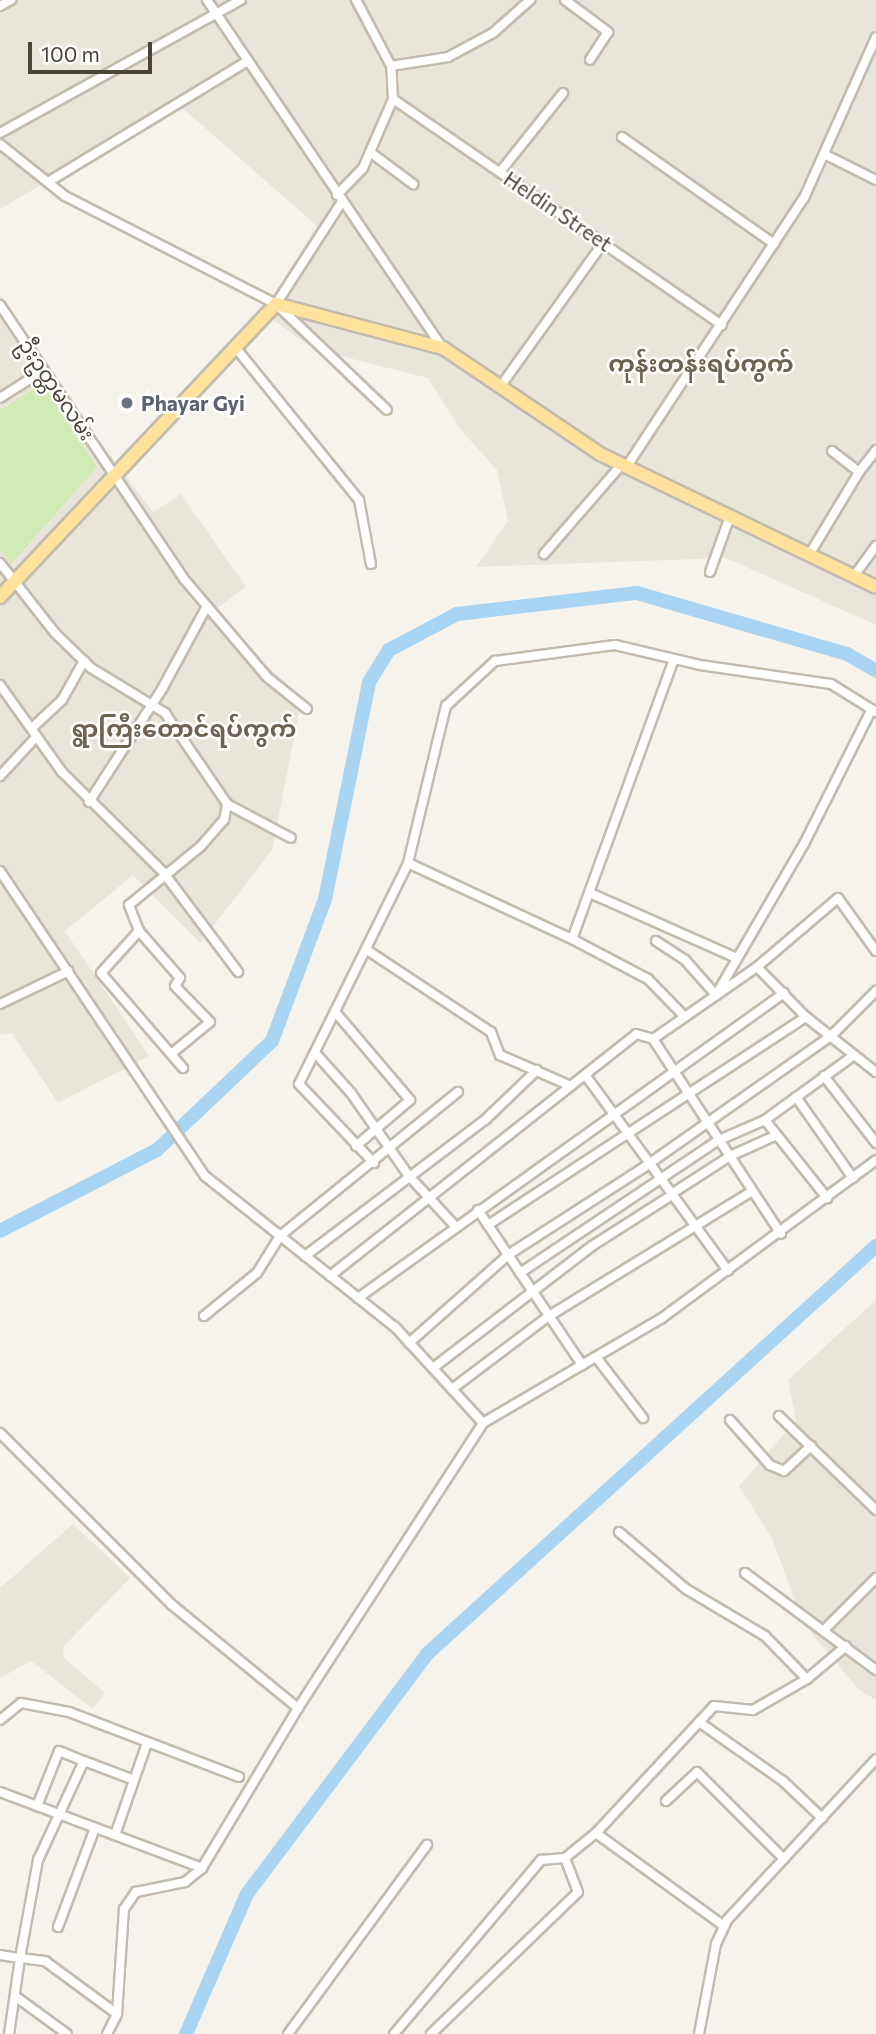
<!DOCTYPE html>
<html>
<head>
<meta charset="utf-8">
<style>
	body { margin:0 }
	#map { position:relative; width:876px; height:2034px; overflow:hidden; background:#f6f3ec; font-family:Commissioner,"Noto Sans Myanmar",sans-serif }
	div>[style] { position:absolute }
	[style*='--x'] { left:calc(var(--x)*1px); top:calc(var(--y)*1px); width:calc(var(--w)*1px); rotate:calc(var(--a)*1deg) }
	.residential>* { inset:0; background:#eae5da }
	.green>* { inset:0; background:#d2eab5 }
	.river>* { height:14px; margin:-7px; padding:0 7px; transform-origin:7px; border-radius:7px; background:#a9d4f2 }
	.roads { filter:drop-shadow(2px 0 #c2bbae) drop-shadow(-2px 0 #c2bbae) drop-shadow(0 2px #c2bbae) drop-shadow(0 -2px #c2bbae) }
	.minor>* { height:8px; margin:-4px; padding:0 4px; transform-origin:4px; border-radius:4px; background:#fff }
	.primary>* { height:12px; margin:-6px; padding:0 6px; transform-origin:6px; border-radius:6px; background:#ffe39c }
	.dots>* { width:19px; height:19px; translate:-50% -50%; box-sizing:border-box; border:4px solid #fff; border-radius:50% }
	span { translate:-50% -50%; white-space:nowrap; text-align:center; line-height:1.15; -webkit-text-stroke:5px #fff; paint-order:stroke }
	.street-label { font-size:21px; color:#4b4439 }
	.worship-label { font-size:21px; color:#5b616d; font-weight:700 }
	.left { translate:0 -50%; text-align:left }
	.quarter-label { font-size:24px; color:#6e6250; font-weight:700 }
	.scale { position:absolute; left:28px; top:42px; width:124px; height:32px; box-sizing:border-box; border:4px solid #4b4439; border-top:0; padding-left:9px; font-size:21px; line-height:24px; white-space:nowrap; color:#4b4439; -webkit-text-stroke:5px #fff; paint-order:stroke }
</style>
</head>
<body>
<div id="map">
	<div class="residential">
		<div style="clip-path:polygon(0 0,876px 0,876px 625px,726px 558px,476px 567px,508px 521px,497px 470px,460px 429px,428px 378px,313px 349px,263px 312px,317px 226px,179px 105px,0 209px)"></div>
		<div style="clip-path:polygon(0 294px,55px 382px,153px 512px,181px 494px,246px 587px,216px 609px,259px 659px,302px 697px,272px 850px,200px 943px,133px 875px,65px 931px,149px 1056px,58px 1103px,12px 1033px,0 1035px)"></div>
		<div style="clip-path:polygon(876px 1300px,876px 1700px,858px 1689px,803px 1623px,772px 1538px,739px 1486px,796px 1420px,788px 1380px)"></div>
		<div style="clip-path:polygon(73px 1524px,130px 1578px,64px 1646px,63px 1657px,105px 1693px,93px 1709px,31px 1661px,0 1678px,0 1588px)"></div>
	</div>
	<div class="green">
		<div style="clip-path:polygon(42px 383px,97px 467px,11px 564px,0 549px,0 410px)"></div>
	</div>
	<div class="river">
		<div style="--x:0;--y:1231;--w:177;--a:-27.3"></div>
		<div style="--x:157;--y:1150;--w:158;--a:-43.5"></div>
		<div style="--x:272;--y:1041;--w:152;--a:-69.5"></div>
		<div style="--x:325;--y:899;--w:221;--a:-78.5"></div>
		<div style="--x:369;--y:682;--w:38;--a:-58"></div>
		<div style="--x:389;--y:650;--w:77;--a:-27.9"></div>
		<div style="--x:457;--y:614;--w:181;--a:-6.7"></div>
		<div style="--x:637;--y:593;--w:219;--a:16.2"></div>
		<div style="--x:847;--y:654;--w:34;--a:30"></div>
		<div style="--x:186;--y:2034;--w:153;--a:-66.5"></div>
		<div style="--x:247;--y:1894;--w:300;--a:-53.1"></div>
		<div style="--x:427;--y:1654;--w:607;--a:-42.26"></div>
	</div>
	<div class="roads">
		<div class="minor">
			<div style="--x:207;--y:0;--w:420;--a:55.9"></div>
			<div style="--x:565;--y:0;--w:54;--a:36.7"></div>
			<div style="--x:608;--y:32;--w:33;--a:123"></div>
			<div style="--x:0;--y:6;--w:13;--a:-29"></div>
			<div style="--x:391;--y:66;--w:58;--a:-9"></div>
			<div style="--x:448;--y:57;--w:51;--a:-28.1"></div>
			<div style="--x:493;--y:33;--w:50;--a:-41.7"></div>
			<div style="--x:393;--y:99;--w:399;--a:34.5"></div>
			<div style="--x:0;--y:133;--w:275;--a:-28.9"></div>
			<div style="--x:622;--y:137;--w:186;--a:35.1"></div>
			<div style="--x:0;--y:144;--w:83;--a:38.7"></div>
			<div style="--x:65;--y:196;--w:237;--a:27.1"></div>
			<div style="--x:276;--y:304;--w:153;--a:43.7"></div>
			<div style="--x:370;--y:152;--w:54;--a:36.7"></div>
			<div style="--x:824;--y:154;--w:58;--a:26.6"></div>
			<div style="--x:500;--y:172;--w:101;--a:-51.4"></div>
			<div style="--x:48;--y:182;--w:234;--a:-31.2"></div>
			<div style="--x:337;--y:195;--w:37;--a:-46"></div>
			<div style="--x:363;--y:168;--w:75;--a:-66.5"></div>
			<div style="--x:393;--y:99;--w:33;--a:-93"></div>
			<div style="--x:391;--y:66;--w:75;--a:-117.9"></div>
			<div style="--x:276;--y:304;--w:120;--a:-57.2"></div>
			<div style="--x:0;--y:305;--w:330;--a:56.1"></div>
			<div style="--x:184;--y:579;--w:128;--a:49.7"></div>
			<div style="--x:267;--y:677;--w:51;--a:38.7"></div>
			<div style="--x:235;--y:347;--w:197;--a:51"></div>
			<div style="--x:359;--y:500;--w:65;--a:79.4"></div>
			<div style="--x:500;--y:387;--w:178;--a:-54.4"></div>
			<div style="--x:0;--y:398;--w:52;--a:-32.5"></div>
			<div style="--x:627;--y:466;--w:321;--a:-56.6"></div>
			<div style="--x:804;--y:198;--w:176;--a:-65.9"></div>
			<div style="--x:859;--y:472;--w:28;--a:-52"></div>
			<div style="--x:544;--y:554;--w:119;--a:-49.1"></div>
			<div style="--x:809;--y:555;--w:97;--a:-58.9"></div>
			<div style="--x:859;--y:472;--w:34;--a:-142"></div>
			<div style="--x:0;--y:563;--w:89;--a:51.8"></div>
			<div style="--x:55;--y:633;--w:50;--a:44.2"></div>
			<div style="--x:91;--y:668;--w:87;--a:31.3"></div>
			<div style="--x:165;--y:713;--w:110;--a:55.7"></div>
			<div style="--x:227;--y:804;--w:72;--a:28"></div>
			<div style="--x:710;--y:572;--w:59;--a:-70.3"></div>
			<div style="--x:854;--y:576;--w:37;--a:-54"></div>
			<div style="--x:674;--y:659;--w:298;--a:110"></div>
			<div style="--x:572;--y:939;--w:86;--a:27.8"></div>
			<div style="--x:648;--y:979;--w:53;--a:45.8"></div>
			<div style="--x:0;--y:685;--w:107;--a:54.5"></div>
			<div style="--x:62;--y:772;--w:142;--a:44.7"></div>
			<div style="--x:163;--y:872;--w:125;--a:53.1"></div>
			<div style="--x:32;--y:728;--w:41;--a:-43"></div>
			<div style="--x:62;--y:700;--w:45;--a:-60.6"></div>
			<div style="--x:0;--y:776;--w:54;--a:-47.2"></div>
			<div style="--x:89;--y:802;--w:135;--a:-57.1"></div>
			<div style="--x:162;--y:689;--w:94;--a:-61.5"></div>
			<div style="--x:408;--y:863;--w:181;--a:24.9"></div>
			<div style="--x:0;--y:871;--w:367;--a:56.1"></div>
			<div style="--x:205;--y:1176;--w:243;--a:38.5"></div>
			<div style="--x:395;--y:1327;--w:130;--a:47.5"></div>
			<div style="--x:590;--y:893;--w:161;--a:23.9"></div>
			<div style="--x:139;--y:931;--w:62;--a:48.9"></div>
			<div style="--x:180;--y:978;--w:9;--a:122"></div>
			<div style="--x:175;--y:986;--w:50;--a:45.8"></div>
			<div style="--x:210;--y:1022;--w:50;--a:140.6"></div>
			<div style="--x:656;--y:941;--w:35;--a:33"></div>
			<div style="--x:685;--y:960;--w:47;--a:48.5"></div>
			<div style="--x:716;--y:995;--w:175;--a:-59.8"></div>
			<div style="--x:804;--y:844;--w:151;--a:-63.3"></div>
			<div style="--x:367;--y:950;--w:149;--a:33.5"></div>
			<div style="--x:491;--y:1032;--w:25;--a:69"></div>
			<div style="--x:500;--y:1055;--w:77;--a:23.6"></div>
			<div style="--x:757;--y:967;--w:70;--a:45.6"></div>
			<div style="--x:806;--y:1017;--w:89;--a:38.2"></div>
			<div style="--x:0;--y:1004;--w:76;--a:-25.6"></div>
			<div style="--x:337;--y:1014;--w:113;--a:49.7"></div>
			<div style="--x:410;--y:1100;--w:71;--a:139.6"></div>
			<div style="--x:653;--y:1039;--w:126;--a:-34.7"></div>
			<div style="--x:757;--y:967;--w:106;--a:-40.4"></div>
			<div style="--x:838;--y:898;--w:65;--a:54.4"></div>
			<div style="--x:317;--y:1055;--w:51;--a:48.2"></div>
			<div style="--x:351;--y:1093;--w:101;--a:55.1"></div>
			<div style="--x:409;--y:1176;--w:68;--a:47.4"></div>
			<div style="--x:183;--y:1068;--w:125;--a:-130.8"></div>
			<div style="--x:101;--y:973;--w:57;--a:-47.9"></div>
			<div style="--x:139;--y:931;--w:28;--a:-111"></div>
			<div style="--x:129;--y:905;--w:93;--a:-39.3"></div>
			<div style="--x:201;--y:846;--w:35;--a:-49"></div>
			<div style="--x:224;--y:820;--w:16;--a:-79"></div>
			<div style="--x:586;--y:1076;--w:241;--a:53.9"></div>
			<div style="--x:824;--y:1076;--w:85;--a:52.2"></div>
			<div style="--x:796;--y:1097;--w:99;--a:54.9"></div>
			<div style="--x:765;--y:1120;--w:100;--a:51.5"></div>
			<div style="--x:374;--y:1163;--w:109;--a:-133.5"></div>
			<div style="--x:299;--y:1084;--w:246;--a:-63.7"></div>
			<div style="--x:408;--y:863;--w:162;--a:-76.4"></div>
			<div style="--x:446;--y:706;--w:67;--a:-42.6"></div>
			<div style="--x:495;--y:661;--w:121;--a:-7.6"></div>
			<div style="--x:615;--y:645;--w:87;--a:13.2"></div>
			<div style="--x:700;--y:665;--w:132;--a:8.3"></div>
			<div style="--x:831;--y:684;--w:53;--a:31.9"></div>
			<div style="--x:676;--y:1191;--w:64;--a:-32.9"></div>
			<div style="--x:730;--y:1156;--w:51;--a:-24.1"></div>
			<div style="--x:478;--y:1210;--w:187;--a:56.1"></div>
			<div style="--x:488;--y:1225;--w:380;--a:-33.2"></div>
			<div style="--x:305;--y:1256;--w:226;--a:-37.1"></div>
			<div style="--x:485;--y:1120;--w:72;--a:-43.9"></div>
			<div style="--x:520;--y:1273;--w:239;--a:-33.8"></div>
			<div style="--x:719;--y:1140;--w:50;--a:-23.5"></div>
			<div style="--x:765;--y:1120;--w:110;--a:-36.1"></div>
			<div style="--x:330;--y:1276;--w:390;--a:-38.3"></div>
			<div style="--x:636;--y:1034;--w:18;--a:16"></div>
			<div style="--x:653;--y:1039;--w:233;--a:56.7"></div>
			<div style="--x:358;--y:1298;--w:524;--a:-35.6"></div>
			<div style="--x:204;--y:1316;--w:68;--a:-39.1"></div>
			<div style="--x:257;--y:1273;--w:44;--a:-58.1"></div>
			<div style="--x:280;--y:1236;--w:229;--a:-39"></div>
			<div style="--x:409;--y:1343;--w:132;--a:-41.6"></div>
			<div style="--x:508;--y:1255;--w:161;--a:-32.8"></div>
			<div style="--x:643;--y:1168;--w:230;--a:-35.1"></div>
			<div style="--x:831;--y:1036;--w:64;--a:-45"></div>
			<div style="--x:596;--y:1357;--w:77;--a:52.4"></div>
			<div style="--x:433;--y:1368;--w:200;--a:-37.5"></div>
			<div style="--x:592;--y:1246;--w:95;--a:-32.5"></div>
			<div style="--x:452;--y:1389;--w:121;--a:-37"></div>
			<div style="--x:549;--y:1316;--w:238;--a:-31.6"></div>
			<div style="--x:779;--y:1416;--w:135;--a:44.1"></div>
			<div style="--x:730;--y:1420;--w:60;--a:48.4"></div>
			<div style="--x:770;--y:1465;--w:15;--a:23"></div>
			<div style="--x:784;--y:1471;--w:37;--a:-43"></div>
			<div style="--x:0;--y:1433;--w:243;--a:45"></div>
			<div style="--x:172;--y:1605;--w:163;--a:39.3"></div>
			<div style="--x:619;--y:1532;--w:88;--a:40.4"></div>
			<div style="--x:686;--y:1589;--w:92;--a:30.7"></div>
			<div style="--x:765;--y:1636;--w:60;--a:45.7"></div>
			<div style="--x:745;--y:1573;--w:163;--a:36.5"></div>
			<div style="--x:825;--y:1629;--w:72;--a:-45"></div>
			<div style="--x:0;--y:1720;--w:27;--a:-39"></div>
			<div style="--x:21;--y:1703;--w:49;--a:10.6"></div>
			<div style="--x:69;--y:1712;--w:182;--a:20.9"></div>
			<div style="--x:699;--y:1722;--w:103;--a:35.1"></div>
			<div style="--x:783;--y:1781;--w:54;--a:43.5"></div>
			<div style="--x:0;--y:1792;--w:216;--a:20.6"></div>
			<div style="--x:666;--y:1801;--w:42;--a:-43.1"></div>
			<div style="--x:697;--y:1772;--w:123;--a:45"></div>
			<div style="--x:37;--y:1806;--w:59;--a:-68.2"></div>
			<div style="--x:59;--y:1751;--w:27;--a:22"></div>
			<div style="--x:596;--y:1833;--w:158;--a:36"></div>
			<div style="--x:115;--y:1835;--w:97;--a:-70.8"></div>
			<div style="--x:58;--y:1927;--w:106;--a:-69.5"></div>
			<div style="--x:0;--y:1955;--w:20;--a:9"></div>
			<div style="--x:20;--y:1958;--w:77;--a:98.2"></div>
			<div style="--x:15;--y:1996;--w:64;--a:36.2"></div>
			<div style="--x:117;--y:2014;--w:89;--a:-143.6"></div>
			<div style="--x:45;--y:1961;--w:25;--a:-173"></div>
			<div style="--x:20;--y:1958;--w:100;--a:-79.6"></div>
			<div style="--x:38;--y:1860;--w:109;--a:-65.1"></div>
			<div style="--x:84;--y:1761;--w:53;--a:20.8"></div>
			<div style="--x:107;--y:2034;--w:22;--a:-63"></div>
			<div style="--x:117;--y:2014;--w:105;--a:-86.2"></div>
			<div style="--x:124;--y:1909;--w:21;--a:-55"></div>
			<div style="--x:136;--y:1892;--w:50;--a:-11.5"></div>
			<div style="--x:185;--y:1882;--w:22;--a:-39"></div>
			<div style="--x:202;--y:1868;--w:187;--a:-59"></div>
			<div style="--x:298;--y:1708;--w:340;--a:-57"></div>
			<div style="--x:483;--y:1423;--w:208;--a:-30.4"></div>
			<div style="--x:662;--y:1318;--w:266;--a:-36.4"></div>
			<div style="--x:288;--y:2034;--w:235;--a:-53.7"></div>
			<div style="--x:394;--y:2034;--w:228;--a:-49.8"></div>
			<div style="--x:541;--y:1860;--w:24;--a:-5"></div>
			<div style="--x:565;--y:1858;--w:40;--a:-39"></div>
			<div style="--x:596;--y:1833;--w:173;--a:-47.1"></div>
			<div style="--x:714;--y:1706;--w:39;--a:6"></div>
			<div style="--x:753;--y:1710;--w:62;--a:-29.9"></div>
			<div style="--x:807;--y:1679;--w:51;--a:-40.2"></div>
			<div style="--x:431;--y:2034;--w:204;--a:-44"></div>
			<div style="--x:578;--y:1892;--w:36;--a:-111"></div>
			<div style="--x:699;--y:2034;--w:92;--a:-79.3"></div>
			<div style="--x:716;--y:1944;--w:26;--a:-65"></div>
			<div style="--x:727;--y:1920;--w:219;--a:-47.2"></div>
		</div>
		<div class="primary">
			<div style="--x:0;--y:597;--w:403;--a:-46.7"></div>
			<div style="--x:276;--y:304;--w:173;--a:14.8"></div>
			<div style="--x:443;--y:348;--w:189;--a:34"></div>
			<div style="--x:600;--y:454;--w:306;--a:25.7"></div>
		</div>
	</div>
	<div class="dots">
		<div style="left:127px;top:403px;background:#6b7280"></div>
	</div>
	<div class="street-label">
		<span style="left:558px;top:211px;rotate:34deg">Heldin Street</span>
		<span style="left:57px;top:389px;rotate:56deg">ဦးဥတ္တမလမ်း</span>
	</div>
	<div class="worship-label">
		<span class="left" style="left:141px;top:403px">Phayar Gyi</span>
	</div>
	<div class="quarter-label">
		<span style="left:701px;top:363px">ကုန်းတန်းရပ်ကွက်</span>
		<span style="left:184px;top:728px">ရွာကြီးတောင်ရပ်ကွက်</span>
	</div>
	<div class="scale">100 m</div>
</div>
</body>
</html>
